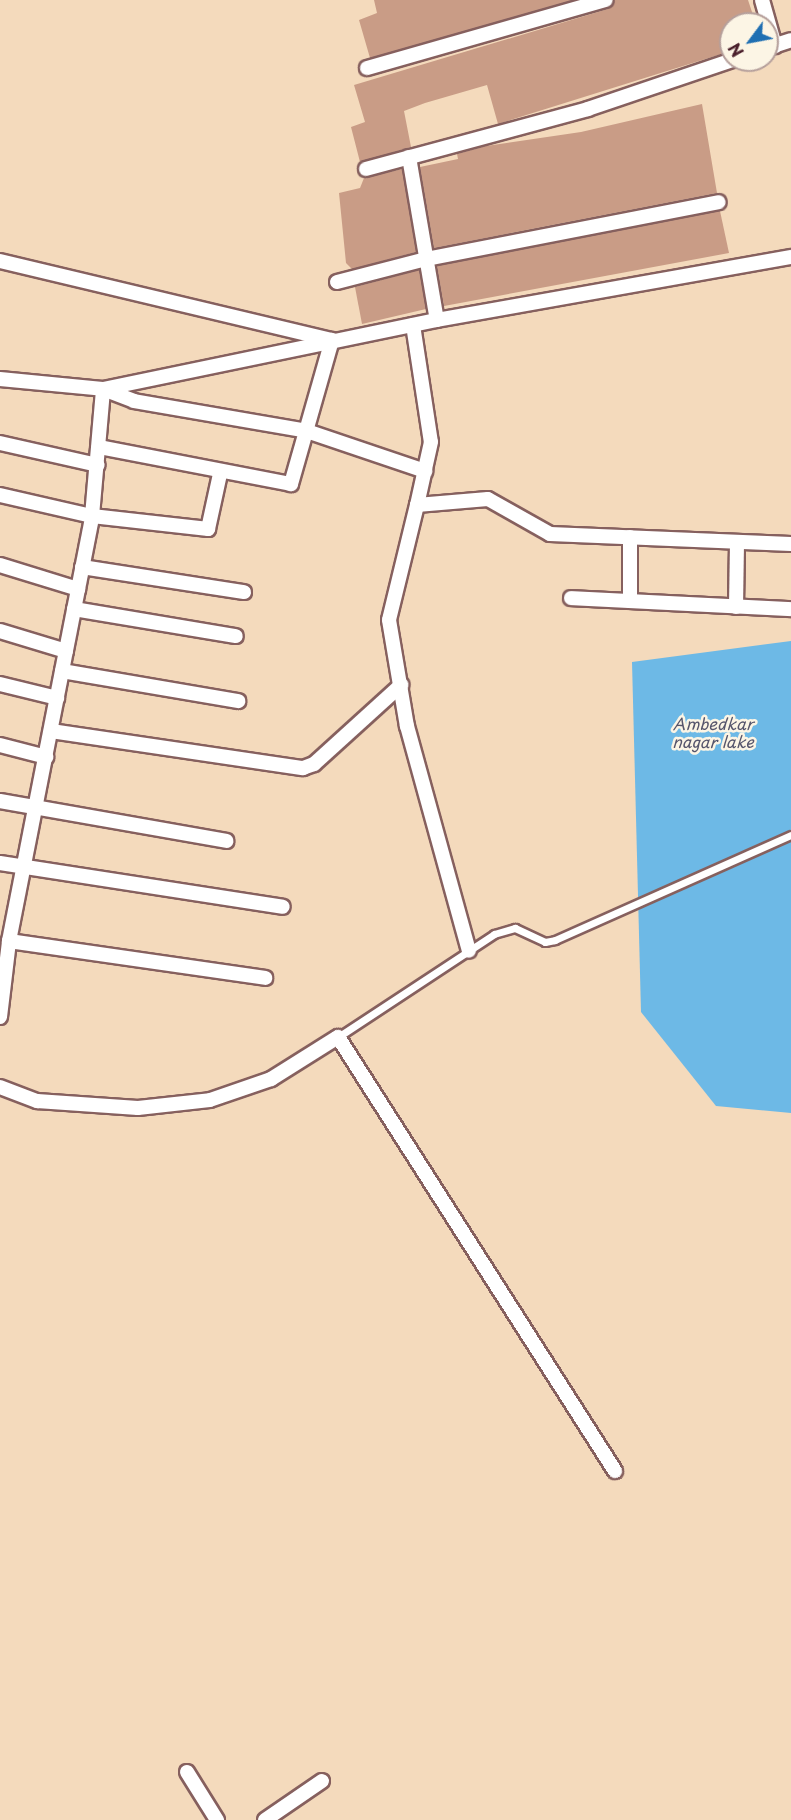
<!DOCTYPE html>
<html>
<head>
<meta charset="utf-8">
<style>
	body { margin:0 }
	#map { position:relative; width:791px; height:1820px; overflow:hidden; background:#f4dabc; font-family:"Playpen Sans",sans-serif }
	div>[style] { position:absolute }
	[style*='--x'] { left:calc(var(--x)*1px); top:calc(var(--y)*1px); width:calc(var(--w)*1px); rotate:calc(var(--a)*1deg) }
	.water>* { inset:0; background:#6db9e6 }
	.building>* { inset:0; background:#c99c86 }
	.roads { filter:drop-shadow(2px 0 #86605e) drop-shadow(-2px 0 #86605e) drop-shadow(0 2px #86605e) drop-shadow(0 -2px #86605e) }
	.lane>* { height:7px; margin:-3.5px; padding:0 3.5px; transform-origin:3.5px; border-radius:3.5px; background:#fff }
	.street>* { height:14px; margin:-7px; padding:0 7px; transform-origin:7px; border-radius:7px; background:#fff }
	span { translate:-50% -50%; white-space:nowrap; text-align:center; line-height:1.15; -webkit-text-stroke:5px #fcf5e5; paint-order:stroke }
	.water-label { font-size:16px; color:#56556c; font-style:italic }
	.north { position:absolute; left:719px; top:12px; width:60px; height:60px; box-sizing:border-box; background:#fcf5e5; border:2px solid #b59f9b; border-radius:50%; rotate:238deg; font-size:16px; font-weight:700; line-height:24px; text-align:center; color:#4a1f2b }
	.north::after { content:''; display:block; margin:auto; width:21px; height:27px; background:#1f6fb2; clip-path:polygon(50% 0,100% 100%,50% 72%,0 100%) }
</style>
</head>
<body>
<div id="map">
	<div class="water">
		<div style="clip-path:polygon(791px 641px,791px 1113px,716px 1106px,641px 1012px,632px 662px)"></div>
	</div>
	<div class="building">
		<div style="clip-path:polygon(374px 0,573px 0,370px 58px,359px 20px,377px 13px)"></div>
		<div style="clip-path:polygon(615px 0,748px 0,756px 24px,731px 24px,731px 51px,498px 124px,487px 85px,425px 103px,404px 111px,411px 147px,360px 162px,351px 127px,365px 122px,354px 85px,608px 9px)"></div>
		<div style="clip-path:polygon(702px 104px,717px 193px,434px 248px,420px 167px,458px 159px,457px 154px,486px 146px,581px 132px)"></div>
		<div style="clip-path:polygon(402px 169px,416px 252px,352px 269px,346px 263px,339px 193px,360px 188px,364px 178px)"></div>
		<div style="clip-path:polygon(720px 211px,729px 253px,444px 306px,437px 266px)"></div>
		<div style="clip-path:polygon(419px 270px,426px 309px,362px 324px,355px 287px)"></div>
	</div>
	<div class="roads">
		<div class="lane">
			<div style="--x:338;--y:1037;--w:187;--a:-33.4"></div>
			<div style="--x:494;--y:934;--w:22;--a:-16"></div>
			<div style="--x:515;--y:928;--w:33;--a:25"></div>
			<div style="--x:545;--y:942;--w:10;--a:-11"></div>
			<div style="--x:555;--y:940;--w:258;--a:-24"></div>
		</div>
		<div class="street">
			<div style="--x:762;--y:0;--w:48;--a:74.2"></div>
			<div style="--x:767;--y:48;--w:25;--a:-18"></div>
			<div style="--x:367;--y:68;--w:248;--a:-15.9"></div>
			<div style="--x:409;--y:157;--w:165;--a:80.3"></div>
			<div style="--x:366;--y:169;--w:230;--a:-15.1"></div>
			<div style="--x:588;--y:109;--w:153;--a:-18.7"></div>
			<div style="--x:0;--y:261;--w:341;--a:13.4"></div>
			<div style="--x:332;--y:340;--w:150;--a:105.9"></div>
			<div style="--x:291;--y:484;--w:196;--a:-169.1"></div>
			<div style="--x:337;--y:282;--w:92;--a:-14.5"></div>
			<div style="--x:426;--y:259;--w:298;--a:-11"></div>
			<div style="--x:413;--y:325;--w:118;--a:81.3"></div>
			<div style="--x:431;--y:442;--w:65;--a:102.5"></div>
			<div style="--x:417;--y:505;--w:71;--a:-4.8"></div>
			<div style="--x:488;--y:499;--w:71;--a:29.4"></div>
			<div style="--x:550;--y:534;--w:241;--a:2.4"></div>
			<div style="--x:0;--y:379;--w:103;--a:5.5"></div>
			<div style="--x:103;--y:389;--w:341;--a:-11.7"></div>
			<div style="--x:437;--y:320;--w:360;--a:-10.1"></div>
			<div style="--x:0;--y:443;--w:100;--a:12.7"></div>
			<div style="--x:0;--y:495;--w:94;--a:12.9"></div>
			<div style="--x:92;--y:516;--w:117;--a:6.4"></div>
			<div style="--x:208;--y:529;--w:56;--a:-77.7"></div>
			<div style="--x:417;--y:505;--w:118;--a:103.7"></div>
			<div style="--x:389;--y:620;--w:108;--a:80.4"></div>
			<div style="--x:407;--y:726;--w:233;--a:74.6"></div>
			<div style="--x:630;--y:537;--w:64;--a:90"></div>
			<div style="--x:0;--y:565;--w:82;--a:17.1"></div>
			<div style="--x:82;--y:567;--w:164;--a:8.8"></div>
			<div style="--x:571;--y:598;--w:220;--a:2.9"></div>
			<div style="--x:736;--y:607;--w:65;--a:-89.1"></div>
			<div style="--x:74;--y:609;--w:164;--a:9.5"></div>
			<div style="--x:0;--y:631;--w:69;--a:16.9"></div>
			<div style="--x:62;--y:671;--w:179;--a:9.7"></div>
			<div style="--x:0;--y:684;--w:59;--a:13.8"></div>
			<div style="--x:51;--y:731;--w:255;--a:8.4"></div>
			<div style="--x:303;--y:768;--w:12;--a:-20"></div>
			<div style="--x:314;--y:764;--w:118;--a:-42.2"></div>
			<div style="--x:0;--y:745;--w:48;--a:14.6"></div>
			<div style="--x:0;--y:801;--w:230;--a:10"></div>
			<div style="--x:0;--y:863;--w:286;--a:8.8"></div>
			<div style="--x:9;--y:941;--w:259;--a:8.2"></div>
			<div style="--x:0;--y:1017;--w:77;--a:-83.2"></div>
			<div style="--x:9;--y:941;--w:433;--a:-78.9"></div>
			<div style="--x:92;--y:516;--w:127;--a:-85"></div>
			<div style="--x:103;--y:389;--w:33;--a:21"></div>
			<div style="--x:134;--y:401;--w:176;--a:9.8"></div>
			<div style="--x:307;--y:431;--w:125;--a:18.7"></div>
			<div style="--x:0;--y:1087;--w:40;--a:21"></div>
			<div style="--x:37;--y:1101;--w:101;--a:4"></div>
			<div style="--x:138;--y:1108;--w:72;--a:-6.3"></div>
			<div style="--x:210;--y:1100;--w:65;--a:-19"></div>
			<div style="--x:271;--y:1079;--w:79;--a:-32.1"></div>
			<div style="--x:338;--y:1037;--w:515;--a:57.45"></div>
			<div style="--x:187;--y:1772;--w:57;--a:58"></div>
			<div style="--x:265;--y:1820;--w:69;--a:-34.4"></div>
		</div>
	</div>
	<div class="water-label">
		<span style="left:713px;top:732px">Ambedkar<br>nagar lake</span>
	</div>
	<div class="north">N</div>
</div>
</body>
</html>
